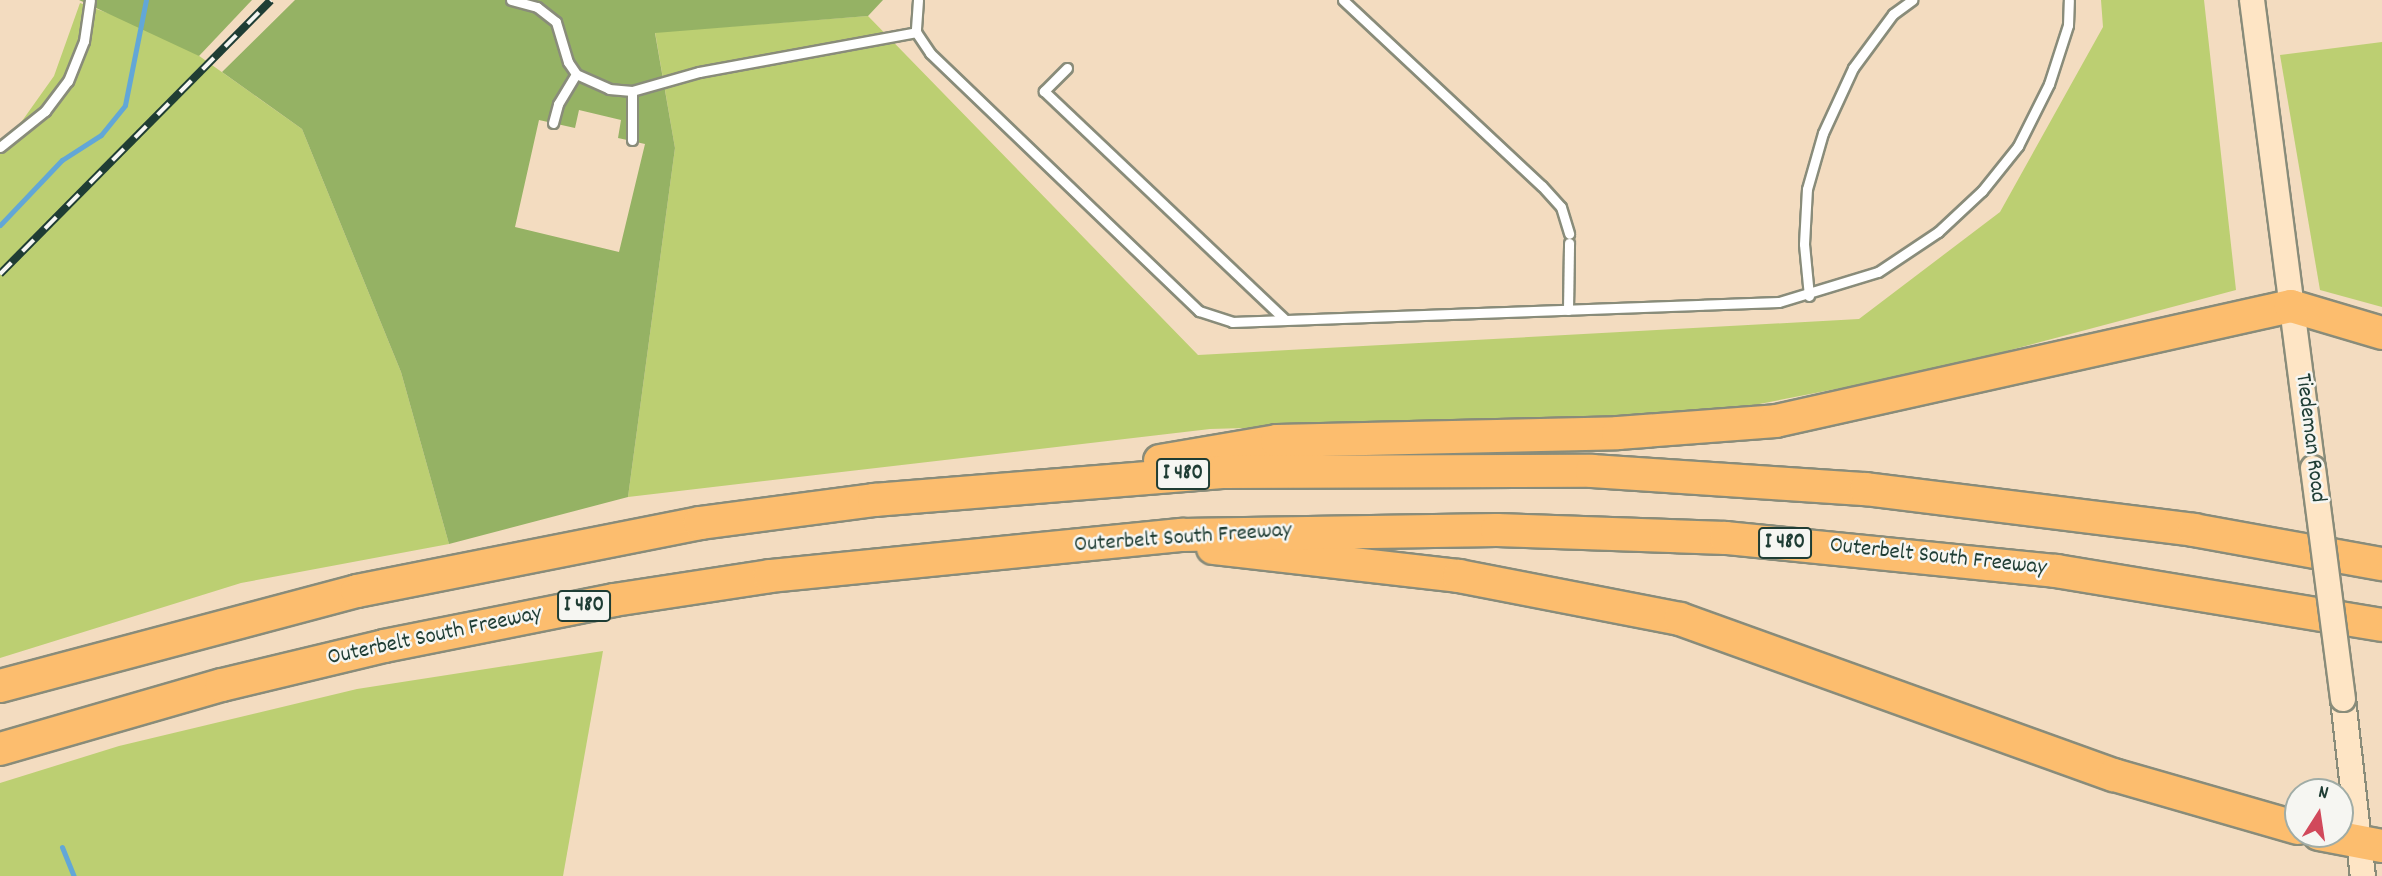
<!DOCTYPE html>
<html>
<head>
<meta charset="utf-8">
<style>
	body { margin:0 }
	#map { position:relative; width:2382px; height:876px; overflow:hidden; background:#f3dcc0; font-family:Dekko,sans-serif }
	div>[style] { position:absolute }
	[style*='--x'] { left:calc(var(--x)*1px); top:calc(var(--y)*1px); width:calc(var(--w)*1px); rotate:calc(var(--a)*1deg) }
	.green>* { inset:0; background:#bccf72 }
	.forest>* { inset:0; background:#95b264 }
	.stream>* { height:5px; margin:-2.5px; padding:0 2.5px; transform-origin:2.5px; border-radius:2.5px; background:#62a7d7 }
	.roads { filter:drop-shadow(2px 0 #898c7a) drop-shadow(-2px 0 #898c7a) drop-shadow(0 2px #898c7a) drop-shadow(0 -2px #898c7a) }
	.service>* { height:9px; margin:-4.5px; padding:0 4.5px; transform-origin:4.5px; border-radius:4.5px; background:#fff }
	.secondary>* { height:24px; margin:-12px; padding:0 12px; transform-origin:12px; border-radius:12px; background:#fee5c5 }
	.motorway>* { height:32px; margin:-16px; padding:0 16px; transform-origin:16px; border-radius:16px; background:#fcbd6e }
	.rail>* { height:8px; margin-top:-4px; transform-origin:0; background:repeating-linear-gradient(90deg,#f6f6f2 0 16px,#1f3d34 0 32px); box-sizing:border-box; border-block:2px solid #1f3d34 }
	.bridges { filter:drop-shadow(2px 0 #898c7a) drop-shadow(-2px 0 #898c7a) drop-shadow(0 2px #898c7a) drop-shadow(0 -2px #898c7a) }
	.secondary-bridge>* { height:24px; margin:-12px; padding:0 12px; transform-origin:12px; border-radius:12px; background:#fee5c5 }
	span { translate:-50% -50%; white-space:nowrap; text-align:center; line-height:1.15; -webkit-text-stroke:5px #f6f6f2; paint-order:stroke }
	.shield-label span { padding:2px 5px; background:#f6f6f2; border:2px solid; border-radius:5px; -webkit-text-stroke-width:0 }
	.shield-label { font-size:21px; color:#1f3d34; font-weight:700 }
	.street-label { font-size:23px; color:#1f3d34 }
	.north { position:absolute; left:2284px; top:778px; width:70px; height:70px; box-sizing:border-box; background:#f6f6f2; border:2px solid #a0aca6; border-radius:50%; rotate:12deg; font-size:19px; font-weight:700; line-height:28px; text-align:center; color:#1f3d34 }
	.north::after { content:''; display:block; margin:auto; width:24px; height:32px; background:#d1495b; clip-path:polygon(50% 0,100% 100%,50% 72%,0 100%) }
</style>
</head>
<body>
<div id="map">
	<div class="green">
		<div style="clip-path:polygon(2101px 0,2204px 0,2236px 290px,1939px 369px,1708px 414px,1210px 429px,628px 497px,675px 148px,655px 32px,868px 16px,1198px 355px,1859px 319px,2000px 212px,2103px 27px)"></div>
		<div style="clip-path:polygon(80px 3px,171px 36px,302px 129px,401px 372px,449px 544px,241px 583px,0 658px,0 152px,54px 76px)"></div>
		<div style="clip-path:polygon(2382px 42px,2382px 307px,2320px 290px,2280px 55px)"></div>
		<div style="clip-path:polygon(603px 651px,563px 876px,0 876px,0 783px,119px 746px,357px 689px)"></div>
	</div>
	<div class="forest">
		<div style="clip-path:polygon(79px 0,252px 0,199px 56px)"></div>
		<div style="clip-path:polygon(evenodd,295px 0,883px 0,868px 16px,655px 33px,675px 148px,628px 497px,449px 544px,401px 372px,302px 129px,222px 72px,295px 0,579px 110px,621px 120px,618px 138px,645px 144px,619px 252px,515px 227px,539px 120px,575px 128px,579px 110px)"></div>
	</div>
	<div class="stream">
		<div style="--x:0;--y:225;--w:90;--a:-46.4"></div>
		<div style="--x:62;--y:160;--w:46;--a:-32.7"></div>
		<div style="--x:101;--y:135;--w:38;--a:-51"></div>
		<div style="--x:125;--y:105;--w:107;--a:-78.7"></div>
		<div style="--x:62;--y:847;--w:31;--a:68"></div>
	</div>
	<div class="roads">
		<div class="service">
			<div style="--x:511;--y:0;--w:27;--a:15"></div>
			<div style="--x:537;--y:7;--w:24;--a:38"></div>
			<div style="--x:556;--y:22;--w:42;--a:73.3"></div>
			<div style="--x:568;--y:62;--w:14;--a:56"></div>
			<div style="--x:576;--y:74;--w:36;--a:24"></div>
			<div style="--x:609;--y:89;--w:23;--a:5"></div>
			<div style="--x:632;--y:91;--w:70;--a:-15.8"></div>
			<div style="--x:699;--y:72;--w:221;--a:-10.4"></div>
			<div style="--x:918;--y:0;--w:32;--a:94"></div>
			<div style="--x:916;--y:32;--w:25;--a:56"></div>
			<div style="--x:930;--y:53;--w:373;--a:43.8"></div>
			<div style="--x:1199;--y:311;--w:35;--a:18"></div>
			<div style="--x:1232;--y:322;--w:547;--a:-2.09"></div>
			<div style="--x:1779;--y:302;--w:103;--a:-16.9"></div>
			<div style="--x:1878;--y:272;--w:72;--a:-33.7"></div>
			<div style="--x:1938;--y:232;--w:60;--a:-43"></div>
			<div style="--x:1982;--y:191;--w:58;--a:-51.3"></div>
			<div style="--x:2018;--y:146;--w:69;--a:-63.4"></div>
			<div style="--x:2049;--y:84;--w:62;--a:-72.1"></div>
			<div style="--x:2068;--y:25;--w:25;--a:-88"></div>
			<div style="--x:1343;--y:0;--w:272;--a:43.1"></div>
			<div style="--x:1542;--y:186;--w:28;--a:48"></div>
			<div style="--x:1561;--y:207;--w:28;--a:73"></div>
			<div style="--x:1067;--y:68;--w:33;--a:135"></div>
			<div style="--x:1044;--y:91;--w:332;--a:43.5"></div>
			<div style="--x:632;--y:91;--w:49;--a:90"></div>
			<div style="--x:553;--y:123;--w:20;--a:-75"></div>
			<div style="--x:558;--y:104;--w:35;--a:-59"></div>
			<div style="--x:0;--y:147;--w:58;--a:-38.7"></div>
			<div style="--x:45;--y:111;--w:38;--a:-53"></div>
			<div style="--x:68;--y:81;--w:43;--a:-68.2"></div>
			<div style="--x:84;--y:41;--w:41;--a:-81.7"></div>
			<div style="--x:1809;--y:296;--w:52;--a:-95.5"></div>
			<div style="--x:1804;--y:244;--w:55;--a:-86.9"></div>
			<div style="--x:1807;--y:189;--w:58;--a:-74.1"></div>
			<div style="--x:1823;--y:133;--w:72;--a:-65.2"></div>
			<div style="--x:1853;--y:68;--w:67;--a:-53.5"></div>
			<div style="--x:1893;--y:14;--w:24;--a:-36"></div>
			<div style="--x:1568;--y:310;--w:67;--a:-89.1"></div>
		</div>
		<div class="secondary">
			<div style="--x:2252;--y:0;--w:472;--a:82.6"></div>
			<div style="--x:2343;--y:699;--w:178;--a:83.6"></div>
		</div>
		<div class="motorway">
			<div style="--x:1160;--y:461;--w:119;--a:-9.7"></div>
			<div style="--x:1277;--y:441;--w:341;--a:-1.3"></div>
			<div style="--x:1618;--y:433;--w:158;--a:-4.3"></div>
			<div style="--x:1776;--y:421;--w:528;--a:-12.59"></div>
			<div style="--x:2291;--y:306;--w:95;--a:16.5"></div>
			<div style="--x:1213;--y:548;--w:248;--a:6.5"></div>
			<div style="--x:1459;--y:576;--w:225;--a:11"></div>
			<div style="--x:1680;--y:619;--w:461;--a:19.8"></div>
			<div style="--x:2114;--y:775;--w:191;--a:16.1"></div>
			<div style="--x:0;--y:686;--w:369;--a:-14.9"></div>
			<div style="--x:357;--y:591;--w:350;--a:-11.2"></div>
			<div style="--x:700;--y:523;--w:176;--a:-7.5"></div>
			<div style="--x:874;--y:500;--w:349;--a:-4.6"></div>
			<div style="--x:1222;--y:472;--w:370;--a:-0.2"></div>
			<div style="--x:1592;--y:471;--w:275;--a:3.8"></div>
			<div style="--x:1866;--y:489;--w:331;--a:7.1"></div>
			<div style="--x:2194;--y:530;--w:191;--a:10.3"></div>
			<div style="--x:0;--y:749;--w:231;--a:-16.1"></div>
			<div style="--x:222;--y:685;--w:167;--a:-13.5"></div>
			<div style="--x:384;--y:646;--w:235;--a:-11.3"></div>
			<div style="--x:614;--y:600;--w:158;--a:-8.7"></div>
			<div style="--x:770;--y:576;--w:414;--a:-5.7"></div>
			<div style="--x:1182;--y:535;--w:315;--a:-0.9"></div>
			<div style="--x:1497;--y:530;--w:229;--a:2"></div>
			<div style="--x:1726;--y:538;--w:332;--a:5.7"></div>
			<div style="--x:2056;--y:571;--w:330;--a:9.4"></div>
			<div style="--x:2319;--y:834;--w:64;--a:10.8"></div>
		</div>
	</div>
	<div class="rail">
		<div style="--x:0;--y:274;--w:385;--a:-45.3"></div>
	</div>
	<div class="bridges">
		<div class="secondary-bridge">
			<div style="--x:2313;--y:468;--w:233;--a:82.6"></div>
		</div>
	</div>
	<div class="shield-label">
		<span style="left:1183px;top:474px">I 480</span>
		<span style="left:1785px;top:543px">I 480</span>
		<span style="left:584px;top:606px">I 480</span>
	</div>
	<div class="street-label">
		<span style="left:2309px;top:438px;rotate:83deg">Tiedeman Road</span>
		<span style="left:1183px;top:539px;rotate:-4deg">Outerbelt South Freeway</span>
		<span style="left:1938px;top:558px;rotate:6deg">Outerbelt South Freeway</span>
		<span style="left:435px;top:637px;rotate:-12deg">Outerbelt South Freeway</span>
	</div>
	<div class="north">N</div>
</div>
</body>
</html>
